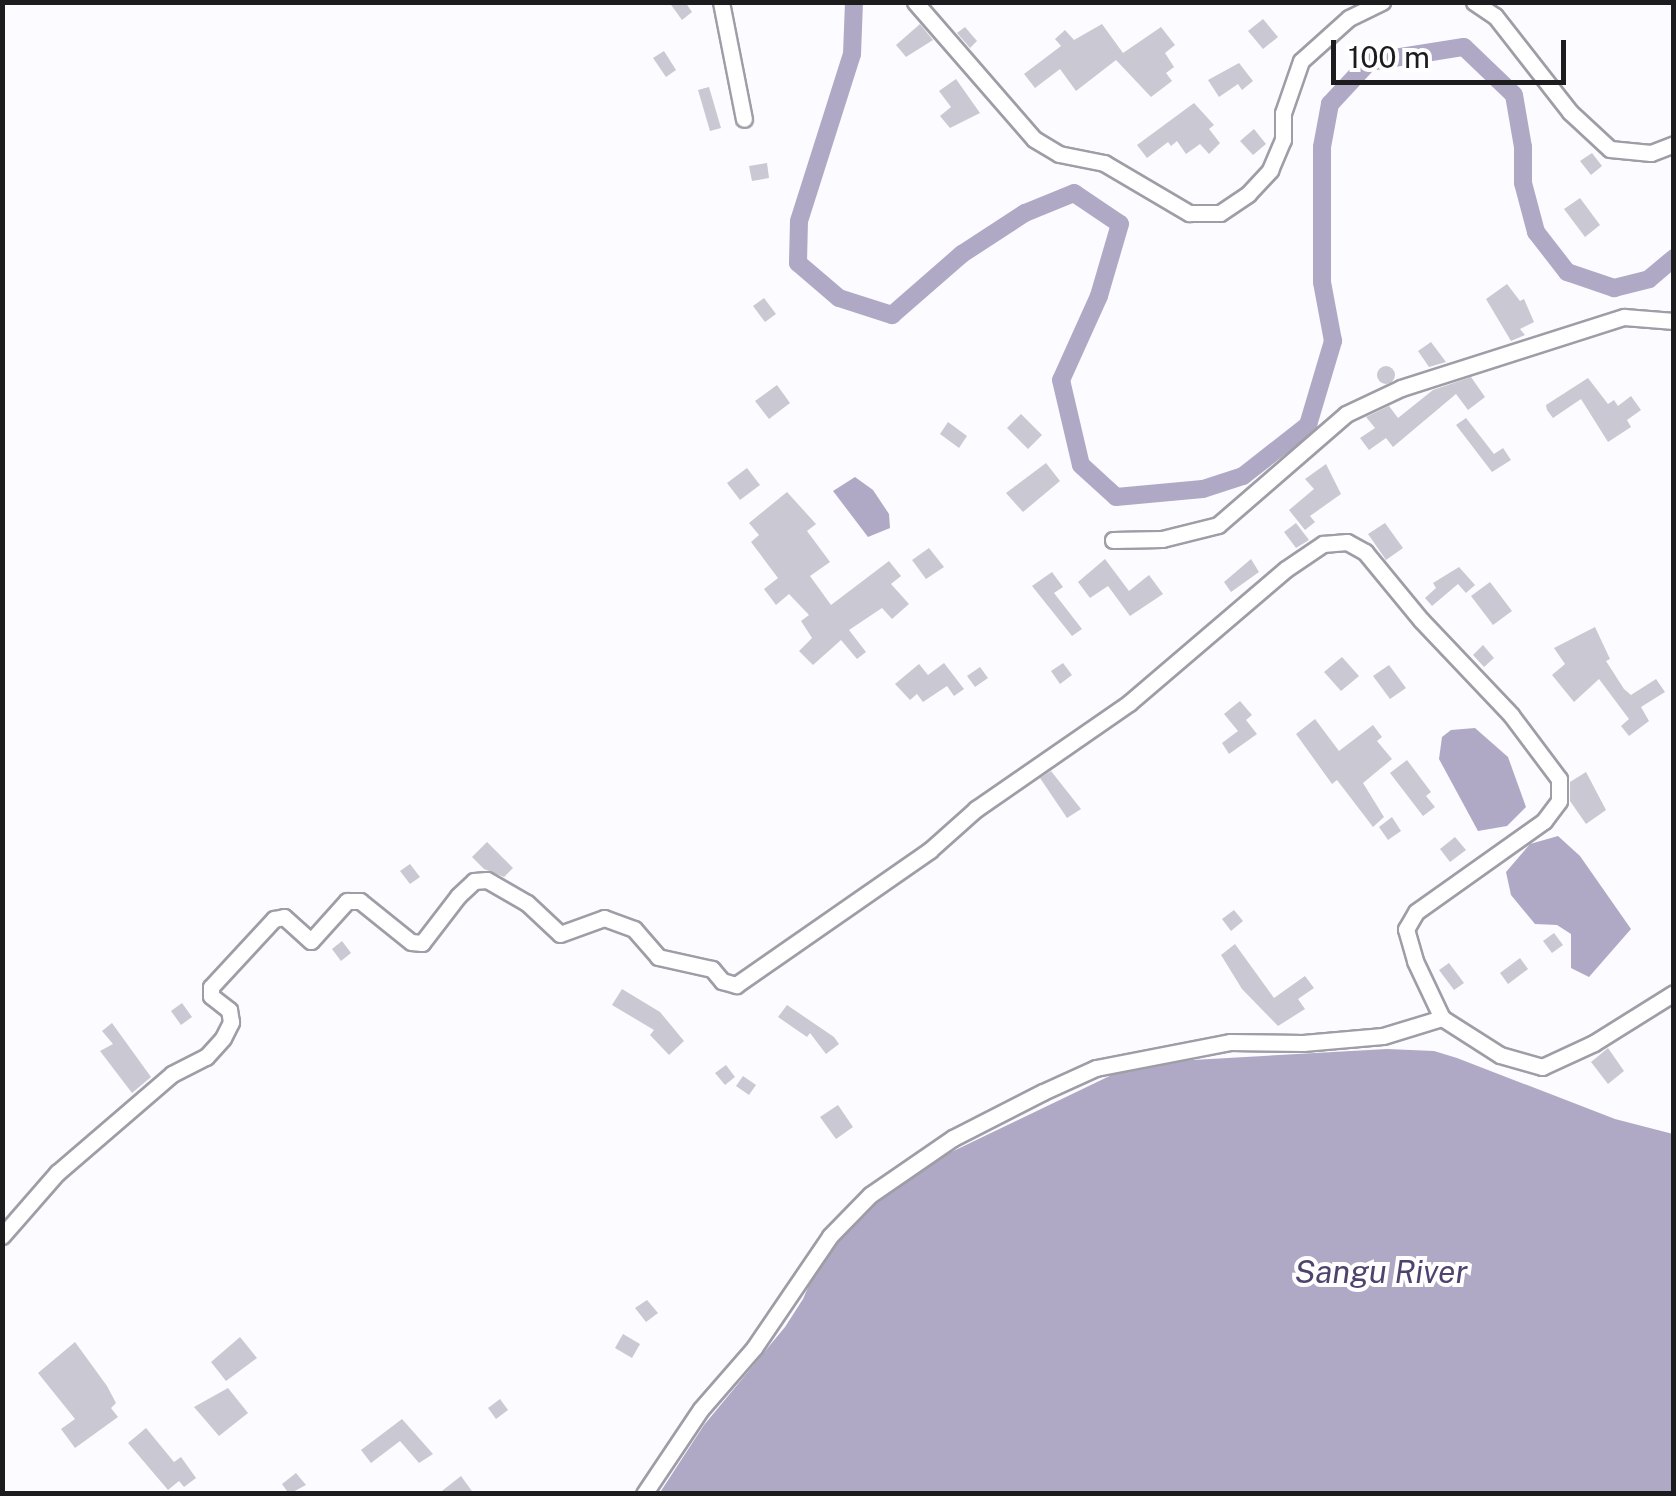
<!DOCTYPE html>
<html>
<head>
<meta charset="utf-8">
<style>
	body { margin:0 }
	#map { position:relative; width:1676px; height:1496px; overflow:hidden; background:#fcfbff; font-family:"Public Sans",sans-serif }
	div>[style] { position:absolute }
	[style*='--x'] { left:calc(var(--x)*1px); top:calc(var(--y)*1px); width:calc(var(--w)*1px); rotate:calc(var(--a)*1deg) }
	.water>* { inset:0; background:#b0a9c5 }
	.canal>* { height:18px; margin:-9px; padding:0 9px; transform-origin:9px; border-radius:9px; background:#b0a9c5 }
	.building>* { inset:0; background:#cac8d2 }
	.round { border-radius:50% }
	.roads { filter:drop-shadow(2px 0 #9f9da6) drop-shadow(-2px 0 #9f9da6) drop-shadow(0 2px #9f9da6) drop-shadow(0 -2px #9f9da6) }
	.minor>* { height:15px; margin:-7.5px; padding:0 7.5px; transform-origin:7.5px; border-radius:7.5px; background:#fff }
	span { translate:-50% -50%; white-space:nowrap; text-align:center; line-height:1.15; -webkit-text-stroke:8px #fff; paint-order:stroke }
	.water-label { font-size:32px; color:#4f436d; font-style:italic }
	.frame { position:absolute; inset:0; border:5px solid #1c1c1f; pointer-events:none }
	.scale { position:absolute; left:1331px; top:40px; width:235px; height:45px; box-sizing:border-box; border:5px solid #1c1c1f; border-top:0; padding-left:12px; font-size:30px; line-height:35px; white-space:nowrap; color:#1c1c1f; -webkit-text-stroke:8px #fff; paint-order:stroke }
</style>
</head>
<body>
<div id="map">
	<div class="water">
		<div style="clip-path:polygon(855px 477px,873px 490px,889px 514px,890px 528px,868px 537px,833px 491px)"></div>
		<div style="clip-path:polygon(1475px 728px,1508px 757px,1526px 807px,1507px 826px,1478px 831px,1439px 759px,1442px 737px,1451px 730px)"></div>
		<div style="clip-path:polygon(1558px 836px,1580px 856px,1631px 929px,1589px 977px,1571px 968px,1571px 934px,1557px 925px,1535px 924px,1511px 895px,1506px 872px,1530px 844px)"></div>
		<div style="clip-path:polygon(1387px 1049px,1434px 1051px,1457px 1058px,1615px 1119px,1673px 1134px,1673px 1493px,659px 1494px,704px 1425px,785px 1327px,803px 1299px,823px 1253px,874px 1198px,918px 1168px,1120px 1071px,1157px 1062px)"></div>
	</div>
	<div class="canal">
		<div style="--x:854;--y:2;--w:52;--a:92.2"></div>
		<div style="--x:852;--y:54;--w:175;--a:107.6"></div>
		<div style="--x:799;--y:221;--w:42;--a:91.4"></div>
		<div style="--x:798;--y:263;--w:54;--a:40.5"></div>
		<div style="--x:839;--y:298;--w:56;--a:17.8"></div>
		<div style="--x:892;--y:315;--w:93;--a:-41.1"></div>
		<div style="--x:962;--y:254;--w:75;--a:-33.1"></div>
		<div style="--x:1025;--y:213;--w:53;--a:-22.2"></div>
		<div style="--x:1074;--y:193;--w:55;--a:34"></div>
		<div style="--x:1120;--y:224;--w:75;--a:106.3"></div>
		<div style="--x:1099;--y:296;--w:92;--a:114.3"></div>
		<div style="--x:1061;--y:380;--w:87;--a:76.8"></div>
		<div style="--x:1081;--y:465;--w:47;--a:42.4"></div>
		<div style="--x:1116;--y:497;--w:87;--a:-5.3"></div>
		<div style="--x:1203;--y:489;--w:42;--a:-18"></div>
		<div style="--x:1243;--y:476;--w:83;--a:-38.1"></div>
		<div style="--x:1308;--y:425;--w:88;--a:-73.4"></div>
		<div style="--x:1333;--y:341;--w:60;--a:-100.6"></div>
		<div style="--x:1322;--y:282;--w:135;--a:-90"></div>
		<div style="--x:1322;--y:147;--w:44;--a:-79.5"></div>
		<div style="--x:1330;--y:104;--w:57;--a:-47.1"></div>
		<div style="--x:1369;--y:62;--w:96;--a:-9"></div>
		<div style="--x:1464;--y:47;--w:69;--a:43.8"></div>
		<div style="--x:1514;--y:95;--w:53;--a:80.2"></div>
		<div style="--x:1523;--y:147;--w:36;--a:90"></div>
		<div style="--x:1523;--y:183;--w:51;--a:75.1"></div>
		<div style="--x:1536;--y:232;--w:51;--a:52.2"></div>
		<div style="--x:1567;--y:272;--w:50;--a:18.8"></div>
		<div style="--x:1614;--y:288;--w:36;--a:-14"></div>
		<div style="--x:1649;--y:279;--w:33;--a:-40"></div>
	</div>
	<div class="building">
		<div style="clip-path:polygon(669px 2px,685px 2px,692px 12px,682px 20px)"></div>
		<div style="clip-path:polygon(1263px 19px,1278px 37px,1263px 49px,1248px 31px)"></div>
		<div style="clip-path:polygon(920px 24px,933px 40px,906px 57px,896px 45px)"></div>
		<div style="clip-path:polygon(1102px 24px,1123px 53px,1161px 27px,1175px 45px,1165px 53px,1174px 67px,1166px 73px,1172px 81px,1151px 97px,1116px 60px,1076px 91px,1060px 69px,1035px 88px,1024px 74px,1061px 46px,1055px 39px,1065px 30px,1074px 40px)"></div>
		<div style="clip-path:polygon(965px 27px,977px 41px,970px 48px,957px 33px)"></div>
		<div style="clip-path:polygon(664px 51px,676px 70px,666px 77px,653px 58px)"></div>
		<div style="clip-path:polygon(1239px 63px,1253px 81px,1242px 90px,1238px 84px,1219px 97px,1208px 80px)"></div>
		<div style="clip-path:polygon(956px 79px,980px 113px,950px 128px,940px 116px,951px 107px,939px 91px)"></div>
		<div style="clip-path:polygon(709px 87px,721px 128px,710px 131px,698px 90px)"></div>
		<div style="clip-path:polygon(1194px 103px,1214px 125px,1209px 129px,1220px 143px,1209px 154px,1200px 144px,1186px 154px,1177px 141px,1171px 146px,1168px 142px,1147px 158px,1137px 145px)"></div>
		<div style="clip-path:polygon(1254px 129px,1266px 144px,1253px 155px,1240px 141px)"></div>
		<div style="clip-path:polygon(1592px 153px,1602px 166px,1591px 175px,1580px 161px)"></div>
		<div style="clip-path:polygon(767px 163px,769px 178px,752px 181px,749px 166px)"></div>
		<div style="clip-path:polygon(1580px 198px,1600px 225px,1585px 237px,1564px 209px)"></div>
		<div style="clip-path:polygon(1507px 284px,1520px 301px,1524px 299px,1534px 322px,1520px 329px,1525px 335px,1511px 341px,1486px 299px)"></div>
		<div style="clip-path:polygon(764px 298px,776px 314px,765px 322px,753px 306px)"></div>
		<div style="clip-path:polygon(1431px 342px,1446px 362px,1429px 367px,1418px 351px)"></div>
		<div class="round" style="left:1377px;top:366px;width:18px;height:18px"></div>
		<div style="clip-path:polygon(1471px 377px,1485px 397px,1468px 410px,1456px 394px,1393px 447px,1386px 438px,1369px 450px,1360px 438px,1375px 428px,1366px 417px,1389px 406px,1398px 418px,1433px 390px)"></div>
		<div style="clip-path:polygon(1588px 378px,1608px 404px,1614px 400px,1618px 406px,1631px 396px,1641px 410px,1627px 420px,1631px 427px,1608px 442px,1581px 399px,1553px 418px,1547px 410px,1546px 405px)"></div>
		<div style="clip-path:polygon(777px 385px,790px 403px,769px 419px,755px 401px)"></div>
		<div style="clip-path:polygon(1021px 414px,1042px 435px,1028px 449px,1007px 428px)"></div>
		<div style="clip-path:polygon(1466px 418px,1494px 454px,1503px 448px,1511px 460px,1492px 472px,1456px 425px)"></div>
		<div style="clip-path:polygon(948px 422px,967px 436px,959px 448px,940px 434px)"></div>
		<div style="clip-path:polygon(1046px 463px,1060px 481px,1023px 512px,1006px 493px)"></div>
		<div style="clip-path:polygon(1326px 464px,1341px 494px,1310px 516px,1315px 522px,1305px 530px,1289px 510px,1314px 489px,1305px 479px)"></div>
		<div style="clip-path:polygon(747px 468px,760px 485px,740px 500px,727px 483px)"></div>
		<div style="clip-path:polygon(787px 492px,816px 524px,807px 531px,830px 562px,810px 576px,831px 605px,889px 561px,901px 576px,891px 584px,909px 604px,892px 619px,882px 608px,849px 630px,866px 652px,857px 659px,841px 640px,813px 665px,799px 651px,812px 638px,801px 621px,809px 615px,789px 594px,776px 605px,764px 589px,778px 578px,751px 542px,759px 535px,749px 523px)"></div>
		<div style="clip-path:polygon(1296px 523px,1309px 540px,1296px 548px,1284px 532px)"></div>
		<div style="clip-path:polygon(1385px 523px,1403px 548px,1386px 560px,1368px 534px)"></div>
		<div style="clip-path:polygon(929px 548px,944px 567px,926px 579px,912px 560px)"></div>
		<div style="clip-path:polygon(1105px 559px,1129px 591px,1149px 575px,1163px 594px,1130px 616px,1108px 586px,1090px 598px,1078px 582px)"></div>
		<div style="clip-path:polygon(1251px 559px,1259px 572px,1231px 592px,1224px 582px)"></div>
		<div style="clip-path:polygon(1459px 567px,1475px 585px,1466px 593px,1458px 584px,1432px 606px,1425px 598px,1436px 588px,1433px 583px)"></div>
		<div style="clip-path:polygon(1052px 572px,1063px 587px,1054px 593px,1082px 629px,1072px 636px,1032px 586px)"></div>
		<div style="clip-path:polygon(1490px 582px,1512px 611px,1493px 625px,1471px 596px)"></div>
		<div style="clip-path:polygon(1595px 627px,1610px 659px,1606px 661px,1624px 689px,1631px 695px,1656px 679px,1665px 692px,1641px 707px,1649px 721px,1629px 736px,1621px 726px,1629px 719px,1599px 679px,1574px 702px,1552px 675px,1565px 664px,1554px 648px)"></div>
		<div style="clip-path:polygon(1483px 645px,1494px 658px,1484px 667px,1473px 655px)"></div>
		<div style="clip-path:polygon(1342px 657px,1359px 676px,1341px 691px,1324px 672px)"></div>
		<div style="clip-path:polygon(944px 663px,964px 689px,954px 696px,947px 686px,923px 702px,917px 694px,910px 700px,895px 684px,919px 664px,928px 675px)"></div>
		<div style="clip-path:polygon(1063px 663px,1072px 675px,1060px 684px,1051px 671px)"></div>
		<div style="clip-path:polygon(1389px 665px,1406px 688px,1390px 699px,1373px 676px)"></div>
		<div style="clip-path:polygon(980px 667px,988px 678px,975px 687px,967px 676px)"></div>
		<div style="clip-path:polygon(1240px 701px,1252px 715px,1246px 720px,1257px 734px,1229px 754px,1222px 743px,1238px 731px,1224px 714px)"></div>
		<div style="clip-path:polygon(1315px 719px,1339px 751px,1373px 725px,1382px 737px,1377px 741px,1392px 759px,1363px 783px,1384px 817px,1373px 827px,1337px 780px,1332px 784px,1296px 734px)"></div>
		<div style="clip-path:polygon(1407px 760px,1431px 792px,1426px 796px,1435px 807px,1423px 816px,1390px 773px)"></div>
		<div style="clip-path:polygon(1051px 771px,1081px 809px,1067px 818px,1040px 778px)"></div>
		<div style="clip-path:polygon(1586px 772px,1606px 810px,1586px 824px,1570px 801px,1570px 782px)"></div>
		<div style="clip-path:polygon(1392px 817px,1401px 831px,1388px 840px,1379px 827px)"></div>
		<div style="clip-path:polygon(1455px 837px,1466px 850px,1450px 862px,1440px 849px)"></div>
		<div style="clip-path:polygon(487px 842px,513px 868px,504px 877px,484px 869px,472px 857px)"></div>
		<div style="clip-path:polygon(410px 864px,420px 877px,410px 884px,400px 871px)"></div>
		<div style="clip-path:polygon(1234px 910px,1243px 921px,1231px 931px,1222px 919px)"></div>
		<div style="clip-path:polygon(1554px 933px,1563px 945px,1552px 953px,1543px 941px)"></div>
		<div style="clip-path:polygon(342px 941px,351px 953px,341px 961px,332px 949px)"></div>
		<div style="clip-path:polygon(1235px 944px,1274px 998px,1305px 976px,1314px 988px,1298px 999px,1305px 1009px,1278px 1026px,1242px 989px,1221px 955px)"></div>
		<div style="clip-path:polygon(1520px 958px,1528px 969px,1508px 984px,1500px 973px)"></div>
		<div style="clip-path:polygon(1449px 963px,1464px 983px,1454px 990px,1439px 970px)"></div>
		<div style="clip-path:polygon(622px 989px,660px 1012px,684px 1041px,669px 1055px,650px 1035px,654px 1030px,612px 1005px)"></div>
		<div style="clip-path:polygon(182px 1003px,192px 1017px,181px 1025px,171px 1011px)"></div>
		<div style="clip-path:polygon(787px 1005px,834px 1037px,839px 1044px,826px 1054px,810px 1033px,807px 1037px,778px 1017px)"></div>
		<div style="clip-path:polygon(112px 1023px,151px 1077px,132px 1093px,100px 1051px,113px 1044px,102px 1031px)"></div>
		<div style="clip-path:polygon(1608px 1048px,1624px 1071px,1608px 1084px,1591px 1062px)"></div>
		<div style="clip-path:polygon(726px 1065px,735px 1077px,725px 1085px,715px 1073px)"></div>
		<div style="clip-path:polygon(743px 1076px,756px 1085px,749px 1095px,736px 1086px)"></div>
		<div style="clip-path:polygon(838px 1105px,853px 1127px,836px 1139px,820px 1117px)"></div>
		<div style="clip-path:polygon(647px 1300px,658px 1313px,646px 1322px,635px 1308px)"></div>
		<div style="clip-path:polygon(623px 1334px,640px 1344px,632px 1358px,615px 1348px)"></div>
		<div style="clip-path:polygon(240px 1337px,257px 1358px,226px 1381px,211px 1362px)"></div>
		<div style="clip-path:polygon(75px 1342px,107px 1386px,116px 1403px,111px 1408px,118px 1417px,75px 1448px,61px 1429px,75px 1419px,38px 1373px)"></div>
		<div style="clip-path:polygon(228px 1388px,248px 1413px,219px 1436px,194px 1407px)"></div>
		<div style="clip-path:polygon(500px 1399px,508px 1410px,496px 1419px,488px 1408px)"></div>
		<div style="clip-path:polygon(402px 1419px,433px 1454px,419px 1463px,400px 1441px,371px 1463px,361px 1450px)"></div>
		<div style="clip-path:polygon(146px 1428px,174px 1462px,181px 1457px,196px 1478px,184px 1487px,179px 1481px,168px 1490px,128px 1443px)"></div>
		<div style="clip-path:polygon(296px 1473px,306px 1485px,289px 1494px,282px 1484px)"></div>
		<div style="clip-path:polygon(461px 1476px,474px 1494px,438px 1494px)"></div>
	</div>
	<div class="roads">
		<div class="minor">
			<div style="--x:721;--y:2;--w:119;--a:78.9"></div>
			<div style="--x:915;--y:2;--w:181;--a:49"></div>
			<div style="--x:1034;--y:139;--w:29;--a:31"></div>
			<div style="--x:1059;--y:154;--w:46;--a:11.3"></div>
			<div style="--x:1104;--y:163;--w:99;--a:30.5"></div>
			<div style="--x:1189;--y:213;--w:31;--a:0"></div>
			<div style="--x:1220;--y:213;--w:34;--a:-34"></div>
			<div style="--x:1248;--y:194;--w:33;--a:-47"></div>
			<div style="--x:1270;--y:170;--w:33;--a:-67"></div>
			<div style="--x:1283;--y:140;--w:27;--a:-90"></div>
			<div style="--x:1283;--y:113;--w:55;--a:-70.9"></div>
			<div style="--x:1301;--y:61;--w:64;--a:-41.9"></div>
			<div style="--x:1349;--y:18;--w:37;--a:-26"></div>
			<div style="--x:1474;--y:2;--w:25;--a:34"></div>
			<div style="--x:1495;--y:16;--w:122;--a:52"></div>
			<div style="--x:1570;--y:112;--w:54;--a:42.8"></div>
			<div style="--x:1610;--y:149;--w:41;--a:5.6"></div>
			<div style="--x:1651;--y:153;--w:25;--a:-21"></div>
			<div style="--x:1113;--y:540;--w:49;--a:-1.2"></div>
			<div style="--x:1162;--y:539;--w:58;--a:-14"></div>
			<div style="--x:1218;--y:525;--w:169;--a:-40.9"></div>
			<div style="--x:1346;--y:414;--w:61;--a:-25.3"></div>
			<div style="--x:1401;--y:388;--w:234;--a:-17.7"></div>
			<div style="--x:1624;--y:317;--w:50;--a:4.6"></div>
			<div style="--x:2;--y:1236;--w:84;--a:-48.9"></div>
			<div style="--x:57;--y:1173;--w:152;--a:-40.7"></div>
			<div style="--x:172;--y:1074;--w:38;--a:-27"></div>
			<div style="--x:206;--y:1057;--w:25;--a:-48"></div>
			<div style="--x:223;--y:1038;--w:18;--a:-63"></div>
			<div style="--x:231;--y:1022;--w:12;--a:-99"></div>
			<div style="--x:229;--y:1010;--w:23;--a:-142"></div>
			<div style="--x:211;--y:996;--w:9;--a:-90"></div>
			<div style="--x:211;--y:987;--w:93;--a:-47.2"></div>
			<div style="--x:274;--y:919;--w:10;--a:-11"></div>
			<div style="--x:284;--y:917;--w:36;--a:42"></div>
			<div style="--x:311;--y:941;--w:54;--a:-48"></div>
			<div style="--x:347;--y:901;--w:13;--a:0"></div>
			<div style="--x:360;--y:901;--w:65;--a:38.8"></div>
			<div style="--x:411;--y:942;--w:11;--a:5"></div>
			<div style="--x:422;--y:943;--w:59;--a:-52.5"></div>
			<div style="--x:458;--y:896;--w:22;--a:-43"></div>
			<div style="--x:474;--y:881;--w:13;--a:-4"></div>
			<div style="--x:487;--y:880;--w:46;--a:29.9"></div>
			<div style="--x:527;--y:903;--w:45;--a:43.2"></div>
			<div style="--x:560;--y:934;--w:47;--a:-20"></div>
			<div style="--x:604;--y:918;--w:32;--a:20"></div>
			<div style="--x:634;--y:929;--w:37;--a:49"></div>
			<div style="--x:658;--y:957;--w:55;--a:12.5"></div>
			<div style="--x:712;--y:969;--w:16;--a:50"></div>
			<div style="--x:722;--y:981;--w:15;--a:16"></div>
			<div style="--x:736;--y:985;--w:236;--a:-34.8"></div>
			<div style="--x:930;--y:850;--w:62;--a:-41.7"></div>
			<div style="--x:976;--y:809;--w:186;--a:-34.7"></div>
			<div style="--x:1129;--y:703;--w:206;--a:-40.5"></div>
			<div style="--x:1286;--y:569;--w:45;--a:-34"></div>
			<div style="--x:1323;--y:544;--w:24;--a:-5"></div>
			<div style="--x:1347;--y:542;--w:21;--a:29"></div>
			<div style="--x:1365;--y:552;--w:88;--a:50.5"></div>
			<div style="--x:1421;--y:620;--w:131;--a:46.5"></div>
			<div style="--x:1511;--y:715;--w:80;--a:53.1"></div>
			<div style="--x:1559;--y:779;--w:22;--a:90"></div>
			<div style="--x:1559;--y:801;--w:25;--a:127"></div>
			<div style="--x:1544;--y:821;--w:157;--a:144.6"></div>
			<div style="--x:1416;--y:912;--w:20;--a:120"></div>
			<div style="--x:1406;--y:929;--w:33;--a:74"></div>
			<div style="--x:1415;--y:961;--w:63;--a:64.7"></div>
			<div style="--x:644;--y:1494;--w:102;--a:-56.2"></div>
			<div style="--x:701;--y:1409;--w:81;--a:-49"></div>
			<div style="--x:754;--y:1348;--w:135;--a:-55.8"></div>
			<div style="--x:830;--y:1236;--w:57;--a:-45.7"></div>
			<div style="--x:870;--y:1195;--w:101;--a:-34.5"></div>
			<div style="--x:953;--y:1138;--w:101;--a:-27.1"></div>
			<div style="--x:1043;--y:1092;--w:58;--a:-24.4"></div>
			<div style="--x:1096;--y:1068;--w:136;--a:-11"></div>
			<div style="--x:1230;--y:1042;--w:73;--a:0.8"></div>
			<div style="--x:1303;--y:1043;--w:80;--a:-5"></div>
			<div style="--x:1383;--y:1036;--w:62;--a:-17"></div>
			<div style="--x:1442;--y:1018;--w:69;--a:32.5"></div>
			<div style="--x:1500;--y:1055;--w:44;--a:15.9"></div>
			<div style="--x:1542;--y:1067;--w:57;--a:-24.8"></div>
			<div style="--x:1594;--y:1043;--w:94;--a:-32"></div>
		</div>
	</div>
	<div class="water-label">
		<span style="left:1381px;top:1272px">Sangu River</span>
	</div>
	<div class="frame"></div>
	<div class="scale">100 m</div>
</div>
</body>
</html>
